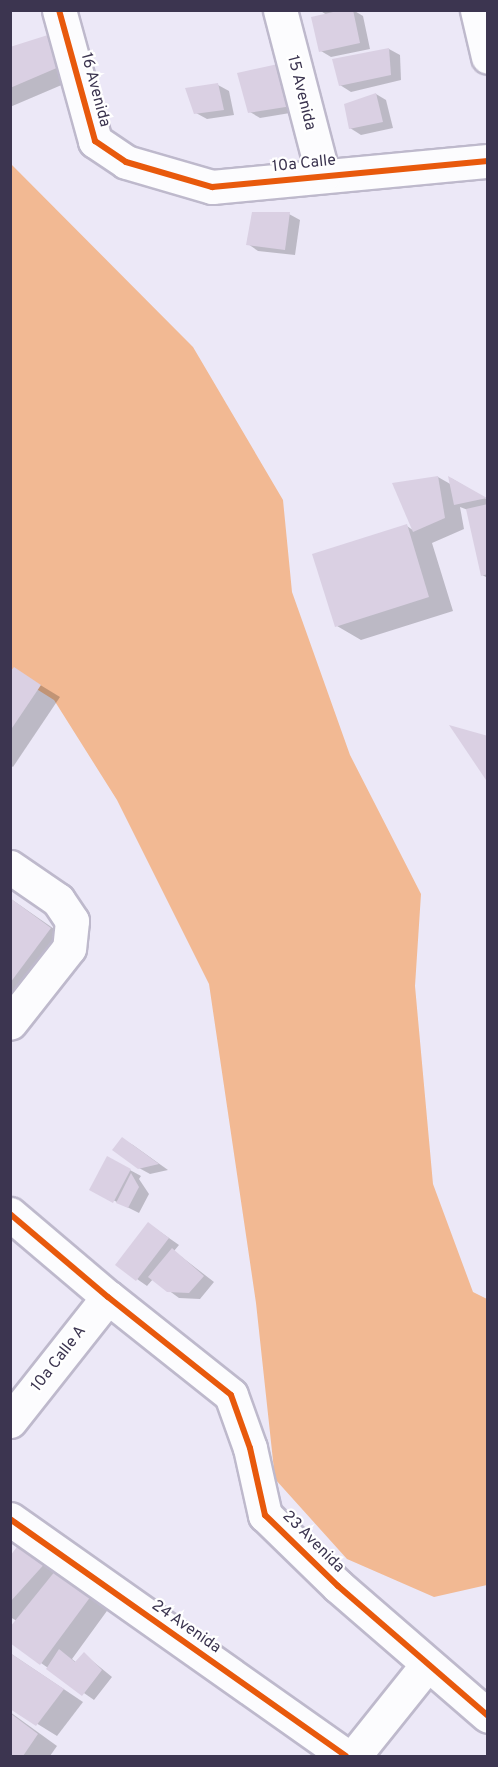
<!DOCTYPE html>
<html>
<head>
<meta charset="utf-8">
<style>
	body { margin:0 }
	#map { position:relative; width:498px; height:1767px; overflow:hidden; background:#ece8f7; font-family:Overpass,sans-serif }
	div>[style] { position:absolute }
	[style*='--x'] { left:calc(var(--x)*1px); top:calc(var(--y)*1px); width:calc(var(--w)*1px); rotate:calc(var(--a)*1deg) }
	.forest>* { inset:0; background:#f2b993 }
	.shadow>* { inset:0; background:#0003 }
	.building>* { inset:0; background:#dad0e3 }
	.roads { filter:drop-shadow(2px 0 #beb9cc) drop-shadow(-2px 0 #beb9cc) drop-shadow(0 2px #beb9cc) drop-shadow(0 -2px #beb9cc) }
	.minor>* { height:33px; margin:-16.5px; padding:0 16.5px; transform-origin:16.5px; border-radius:16.5px; background:#fcfcfe }
	.cycleway>* { height:6px; margin:-3px; padding:0 3px; transform-origin:3px; border-radius:3px; background:#e8590c }
	span { translate:-50% -50%; white-space:nowrap; text-align:center; line-height:1.15; -webkit-text-stroke:4.5px #fff; paint-order:stroke }
	.street-label { font-size:16px; color:#3c3550 }
	.frame { position:absolute; inset:0; border:12px solid #3c3550; pointer-events:none }
</style>
</head>
<body>
<div id="map">
	<div class="forest">
		<div style="clip-path:polygon(10px 163px,193px 347px,283px 500px,292px 592px,350px 755px,421px 894px,415px 986px,433px 1184px,473px 1292px,487px 1299px,487px 1585px,434px 1597px,347px 1559px,275px 1479px,256px 1303px,209px 984px,117px 800px,54px 700px,11px 673px)"></div>
	</div>
	<div class="shadow">
		<div style="clip-path:polygon(319px 10px,353px 10px,363px 16px,370px 49px,331px 57px,321px 51px,327px 15px)"></div>
		<div style="clip-path:polygon(51px 36px,78px 78px,10px 107px,10px 49px)"></div>
		<div style="clip-path:polygon(389px 49px,400px 55px,401px 80px,351px 92px,340px 85px,334px 60px)"></div>
		<div style="clip-path:polygon(238px 74px,302px 111px,260px 118px,250px 112px)"></div>
		<div style="clip-path:polygon(218px 85px,229px 91px,234px 115px,207px 119px,196px 113px)"></div>
		<div style="clip-path:polygon(376px 94px,386px 100px,393px 128px,361px 135px,350px 128px)"></div>
		<div style="clip-path:polygon(289px 214px,300px 220px,295px 255px,258px 251px,248px 244px)"></div>
		<div style="clip-path:polygon(438px 477px,452px 485px,451px 478px,488px 500px,488px 578px,482px 575px,468px 510px,460px 507px,464px 529px,432px 543px,453px 611px,361px 640px,337px 626px,407px 526px,414px 531px)"></div>
		<div style="clip-path:polygon(14px 669px,60px 697px,13px 767px,10px 765px,10px 674px)"></div>
		<div style="clip-path:polygon(11px 899px,70px 940px,10px 998px)"></div>
		<div style="clip-path:polygon(122px 1139px,133px 1145px,168px 1170px,150px 1174px,139px 1168px)"></div>
		<div style="clip-path:polygon(108px 1158px,141px 1176px,139px 1179px,149px 1194px,139px 1213px,91px 1189px)"></div>
		<div style="clip-path:polygon(149px 1224px,179px 1245px,174px 1251px,214px 1282px,200px 1299px,179px 1298px,153px 1279px,147px 1286px,117px 1265px)"></div>
		<div style="clip-path:polygon(24px 1541px,112px 1604px,72px 1659px,77px 1663px,84px 1654px,112px 1677px,94px 1700px,41px 1663px,17px 1621px,10px 1617px,10px 1558px)"></div>
		<div style="clip-path:polygon(10px 1653px,83px 1702px,57px 1736px,10px 1707px)"></div>
		<div style="clip-path:polygon(10px 1712px,57px 1746px,50px 1756px,10px 1756px)"></div>
	</div>
	<div class="building">
		<div style="clip-path:polygon(342px 10px,353px 10px,360px 43px,319px 52px,311px 17px)"></div>
		<div style="clip-path:polygon(51px 34px,59px 67px,10px 88px,10px 47px)"></div>
		<div style="clip-path:polygon(389px 48px,391px 75px,339px 86px,332px 59px)"></div>
		<div style="clip-path:polygon(278px 64px,292px 106px,248px 113px,237px 73px)"></div>
		<div style="clip-path:polygon(218px 83px,224px 110px,194px 114px,185px 88px)"></div>
		<div style="clip-path:polygon(376px 93px,383px 122px,349px 129px,344px 104px)"></div>
		<div style="clip-path:polygon(252px 212px,290px 212px,285px 250px,246px 245px)"></div>
		<div style="clip-path:polygon(438px 476px,445px 518px,413px 532px,392px 483px)"></div>
		<div style="clip-path:polygon(448px 476px,487px 498px,454px 505px)"></div>
		<div style="clip-path:polygon(488px 504px,488px 574px,481px 576px,466px 509px)"></div>
		<div style="clip-path:polygon(407px 524px,429px 597px,335px 627px,312px 554px)"></div>
		<div style="clip-path:polygon(14px 667px,41px 685px,10px 731px,10px 672px)"></div>
		<div style="clip-path:polygon(449px 725px,488px 736px,488px 783px)"></div>
		<div style="clip-path:polygon(10px 898px,51px 928px,10px 983px)"></div>
		<div style="clip-path:polygon(122px 1137px,159px 1164px,138px 1169px,112px 1150px)"></div>
		<div style="clip-path:polygon(107px 1156px,131px 1169px,113px 1203px,89px 1190px)"></div>
		<div style="clip-path:polygon(131px 1173px,139px 1187px,128px 1208px,116px 1203px)"></div>
		<div style="clip-path:polygon(148px 1222px,169px 1238px,136px 1281px,115px 1265px)"></div>
		<div style="clip-path:polygon(172px 1248px,204px 1276px,189px 1293px,167px 1292px,148px 1277px)"></div>
		<div style="clip-path:polygon(23px 1539px,49px 1559px,10px 1602px,10px 1556px)"></div>
		<div style="clip-path:polygon(60px 1565px,94px 1592px,40px 1665px,10px 1643px,10px 1627px)"></div>
		<div style="clip-path:polygon(59px 1649px,75px 1662px,84px 1652px,102px 1670px,82px 1696px,46px 1669px)"></div>
		<div style="clip-path:polygon(10px 1653px,64px 1689px,36px 1726px,10px 1709px)"></div>
		<div style="clip-path:polygon(10px 1713px,38px 1734px,23px 1756px,10px 1756px)"></div>
	</div>
	<div class="roads">
		<div class="minor">
			<div style="--x:59;--y:10;--w:136;--a:74.6"></div>
			<div style="--x:95;--y:141;--w:37;--a:34"></div>
			<div style="--x:126;--y:162;--w:90;--a:16.2"></div>
			<div style="--x:212;--y:187;--w:277;--a:-5.4"></div>
			<div style="--x:280;--y:10;--w:171;--a:75.4"></div>
			<div style="--x:477;--y:10;--w:48;--a:76.8"></div>
			<div style="--x:10;--y:867;--w:58;--a:34.5"></div>
			<div style="--x:58;--y:900;--w:25;--a:56"></div>
			<div style="--x:72;--y:921;--w:27;--a:96"></div>
			<div style="--x:69;--y:948;--w:95;--a:128.2"></div>
			<div style="--x:10;--y:1214;--w:128;--a:40.3"></div>
			<div style="--x:108;--y:1297;--w:157;--a:38.5"></div>
			<div style="--x:231;--y:1395;--w:56;--a:70.3"></div>
			<div style="--x:250;--y:1448;--w:69;--a:77.4"></div>
			<div style="--x:265;--y:1515;--w:102;--a:44.2"></div>
			<div style="--x:338;--y:1586;--w:198;--a:40.9"></div>
			<div style="--x:10;--y:1421;--w:158;--a:-51.7"></div>
			<div style="--x:10;--y:1519;--w:411;--a:35.2"></div>
			<div style="--x:354;--y:1756;--w:117;--a:-51.3"></div>
		</div>
	</div>
	<div class="cycleway">
		<div style="--x:59;--y:10;--w:136;--a:74.6"></div>
		<div style="--x:95;--y:141;--w:37;--a:34"></div>
		<div style="--x:126;--y:162;--w:90;--a:16.2"></div>
		<div style="--x:212;--y:187;--w:277;--a:-5.4"></div>
		<div style="--x:10;--y:1214;--w:128;--a:40.3"></div>
		<div style="--x:108;--y:1297;--w:157;--a:38.5"></div>
		<div style="--x:231;--y:1395;--w:56;--a:70.3"></div>
		<div style="--x:250;--y:1448;--w:69;--a:77.4"></div>
		<div style="--x:265;--y:1515;--w:102;--a:44.2"></div>
		<div style="--x:338;--y:1586;--w:198;--a:40.9"></div>
		<div style="--x:10;--y:1519;--w:411;--a:35.2"></div>
	</div>
	<div class="street-label">
		<span style="left:95px;top:90px;rotate:75deg">16 Avenida</span>
		<span style="left:301px;top:93px;rotate:76deg">15 Avenida</span>
		<span style="left:304px;top:164px;rotate:-6deg">10a Calle</span>
		<span style="left:59px;top:1359px;rotate:-52deg">10a Calle A</span>
		<span style="left:313px;top:1542px;rotate:45deg">23 Avenida</span>
		<span style="left:186px;top:1627px;rotate:35deg">24 Avenida</span>
	</div>
	<div class="frame"></div>
</div>
</body>
</html>
